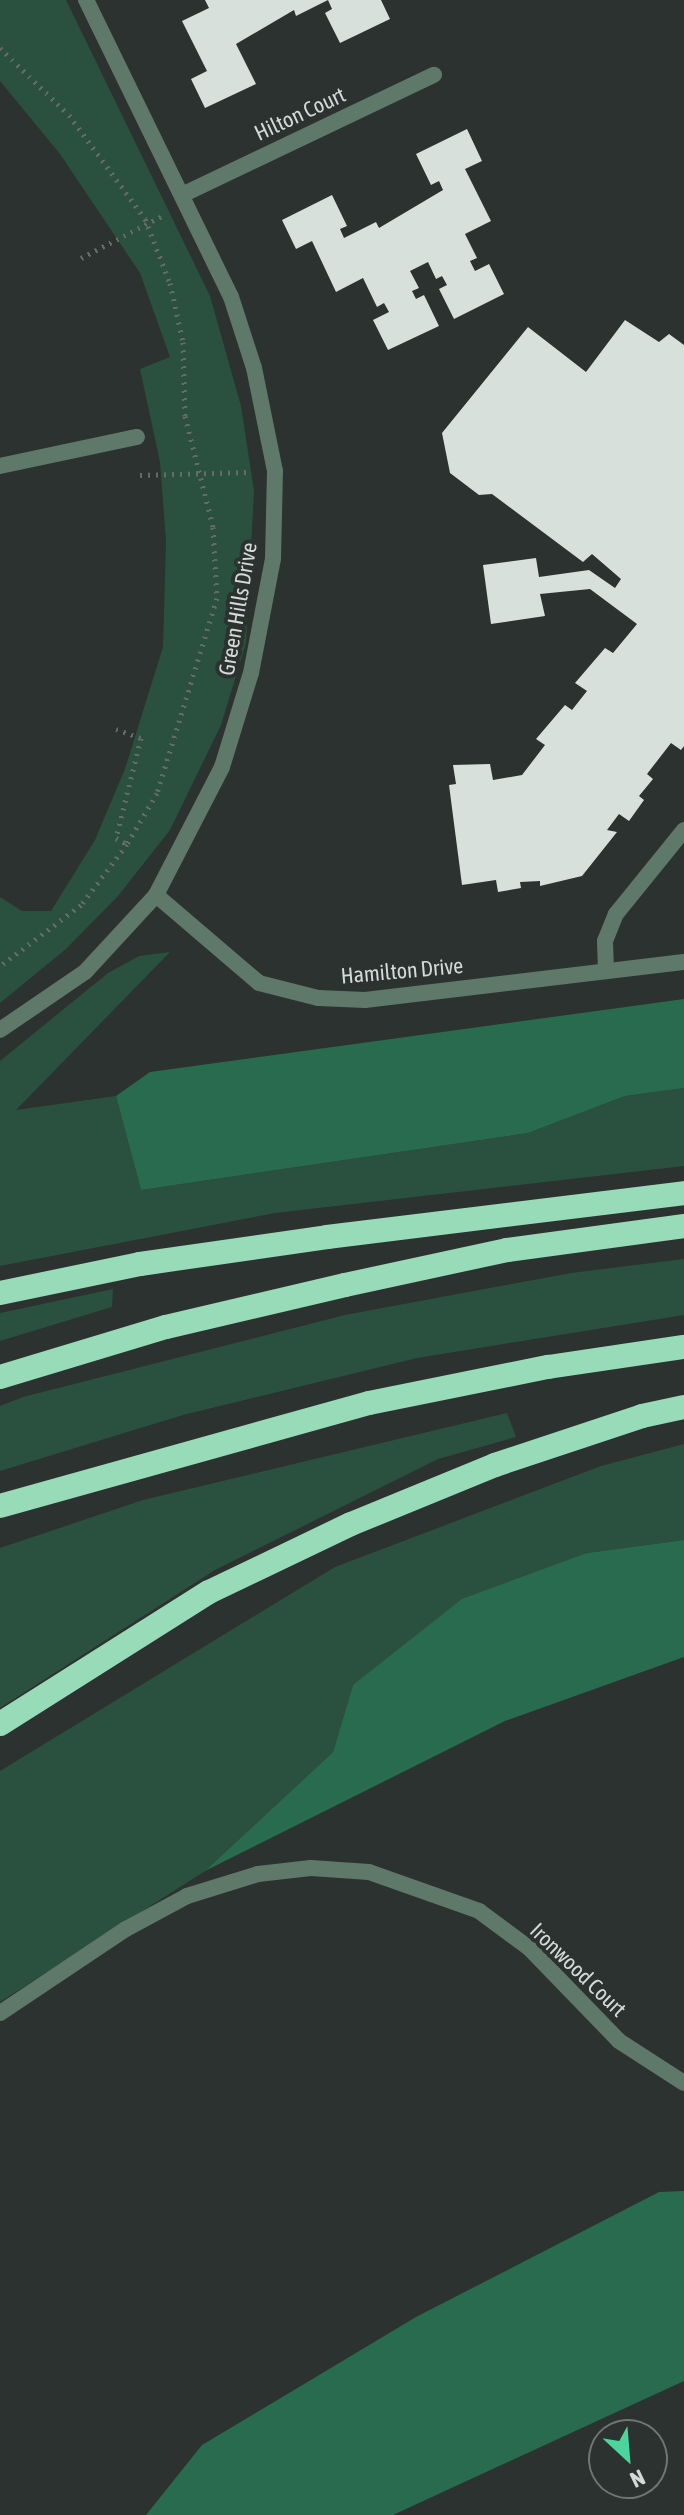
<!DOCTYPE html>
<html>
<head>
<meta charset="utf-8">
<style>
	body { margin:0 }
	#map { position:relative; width:684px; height:2515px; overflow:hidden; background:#2b322f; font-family:"Asap Condensed",sans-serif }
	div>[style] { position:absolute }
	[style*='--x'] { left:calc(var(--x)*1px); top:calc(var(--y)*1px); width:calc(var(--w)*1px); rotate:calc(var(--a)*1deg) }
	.green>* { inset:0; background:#2a513f }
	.forest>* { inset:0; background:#296b4e }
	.building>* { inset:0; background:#d7e0db }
	.path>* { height:5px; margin-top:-2.5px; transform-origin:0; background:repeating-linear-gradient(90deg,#656b68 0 2px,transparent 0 8px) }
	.service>* { height:16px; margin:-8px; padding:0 8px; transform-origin:8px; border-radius:8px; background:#5e786a }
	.minor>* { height:16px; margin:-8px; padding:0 8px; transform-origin:8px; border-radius:8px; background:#5e786a }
	.motorway>* { height:24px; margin:-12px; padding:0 12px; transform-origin:12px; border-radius:12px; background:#98dbb9 }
	span { translate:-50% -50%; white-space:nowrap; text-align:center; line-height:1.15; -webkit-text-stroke:8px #2b322f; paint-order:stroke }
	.street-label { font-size:22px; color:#d5d9d7 }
	.north { position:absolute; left:588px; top:2419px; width:80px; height:80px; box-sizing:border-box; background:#2b322f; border:2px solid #6f7572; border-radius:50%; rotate:154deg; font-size:22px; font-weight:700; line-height:32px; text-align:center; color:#d5d9d7 }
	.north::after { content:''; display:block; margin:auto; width:28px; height:36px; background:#4bd49b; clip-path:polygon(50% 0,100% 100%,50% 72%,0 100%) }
</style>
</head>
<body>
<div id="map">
	<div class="green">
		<div style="clip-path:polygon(0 0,66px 0,210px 296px,241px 406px,254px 491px,246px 643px,221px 725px,170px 830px,118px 896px,66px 949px,0 1003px,0 897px,22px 911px,51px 911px,95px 840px,125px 769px,163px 647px,166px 541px,160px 462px,140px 369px,170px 357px,140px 273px,60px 154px,0 81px)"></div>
		<div style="clip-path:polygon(170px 952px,16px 1110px,116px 1096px,141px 1190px,528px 1133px,625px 1096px,684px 1088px,684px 1166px,275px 1213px,0 1266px,0 1061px,108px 973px,139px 956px)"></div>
		<div style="clip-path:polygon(684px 1259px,684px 1315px,417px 1358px,183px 1415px,0 1471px,0 1406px,23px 1397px,345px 1315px,571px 1273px)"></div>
		<div style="clip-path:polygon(113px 1289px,112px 1307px,0 1341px,0 1313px)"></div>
		<div style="clip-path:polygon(507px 1413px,516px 1437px,438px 1459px,215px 1570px,0 1708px,0 1548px,143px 1500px)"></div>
		<div style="clip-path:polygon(684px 1444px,684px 1540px,587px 1553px,353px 1685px,333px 1752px,205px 1871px,0 2002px,0 1771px,335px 1567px,601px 1466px)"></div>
	</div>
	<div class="forest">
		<div style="clip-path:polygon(684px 999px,684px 1088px,625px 1096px,528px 1133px,141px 1190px,116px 1096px,150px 1072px)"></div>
		<div style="clip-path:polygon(684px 1540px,684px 1657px,505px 1721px,205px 1871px,333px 1752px,353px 1685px,462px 1599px,587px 1553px)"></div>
		<div style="clip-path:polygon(684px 2191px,684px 2381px,393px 2515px,146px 2515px,202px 2445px,416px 2317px,659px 2192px)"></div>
	</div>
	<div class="building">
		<div style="clip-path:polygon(205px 0,381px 0,390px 19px,340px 43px,325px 13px,332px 9px,328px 0,296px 16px,294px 10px,236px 44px,256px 84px,205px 108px,191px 79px,207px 71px,182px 21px,209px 8px)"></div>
		<div style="clip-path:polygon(467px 129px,482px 161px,465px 169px,491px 221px,465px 234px,477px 258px,470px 261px,475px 271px,489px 264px,504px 294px,454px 319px,439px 289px,447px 285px,442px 276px,436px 279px,428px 262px,410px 271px,419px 288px,412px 291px,416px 299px,424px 295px,439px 326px,388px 350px,373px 320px,389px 312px,384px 303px,377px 307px,363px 278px,336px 292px,312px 241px,296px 249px,282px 220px,332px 195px,347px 226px,340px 229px,344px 238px,376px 222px,379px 228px,443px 190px,439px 181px,431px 185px,416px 154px)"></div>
		<div style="clip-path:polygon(625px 320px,659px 342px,669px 334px,684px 345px,684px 746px,681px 750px,671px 743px,647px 774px,653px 779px,639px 796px,644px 800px,629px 821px,619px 814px,607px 830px,617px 832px,582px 876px,540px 886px,540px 881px,520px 882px,521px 888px,498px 892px,496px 880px,462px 885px,449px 785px,456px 784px,453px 765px,490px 764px,493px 780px,522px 775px,545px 745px,536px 739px,565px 705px,572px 710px,587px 691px,575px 683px,605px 648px,613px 653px,637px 624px,590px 589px,540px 594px,545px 616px,491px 624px,483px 565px,536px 558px,539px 577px,589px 570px,615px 588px,621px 579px,592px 554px,583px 562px,492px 494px,479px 495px,450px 473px,442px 433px,528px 327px,586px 372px)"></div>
	</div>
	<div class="path">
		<div style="--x:0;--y:48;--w:96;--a:44.2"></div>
		<div style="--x:69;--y:115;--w:129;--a:53.8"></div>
		<div style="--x:145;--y:219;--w:69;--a:68.7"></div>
		<div style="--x:170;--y:283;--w:60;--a:77.6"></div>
		<div style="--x:183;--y:342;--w:74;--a:88.5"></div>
		<div style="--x:185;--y:416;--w:114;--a:75.8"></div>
		<div style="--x:213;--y:527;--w:71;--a:86.8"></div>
		<div style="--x:217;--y:598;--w:204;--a:107.1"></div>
		<div style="--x:157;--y:793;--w:59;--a:120.5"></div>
		<div style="--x:127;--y:844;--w:76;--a:127"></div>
		<div style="--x:81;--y:905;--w:101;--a:143"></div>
		<div style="--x:81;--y:258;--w:91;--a:-27.4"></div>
		<div style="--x:140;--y:475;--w:110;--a:-1.6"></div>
		<div style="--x:116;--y:729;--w:27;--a:20"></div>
		<div style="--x:141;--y:738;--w:103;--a:104"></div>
		<div style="--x:116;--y:838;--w:13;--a:29"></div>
	</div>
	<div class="service">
		<div style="--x:0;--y:466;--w:140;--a:-12"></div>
		<div style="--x:606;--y:971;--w:30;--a:-92"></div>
		<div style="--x:605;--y:941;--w:29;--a:-68"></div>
		<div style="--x:616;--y:914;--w:108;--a:-51"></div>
	</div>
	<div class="minor">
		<div style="--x:184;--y:194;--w:277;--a:-25.5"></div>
		<div style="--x:156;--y:895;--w:135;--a:40.5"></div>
		<div style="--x:259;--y:983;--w:61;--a:14.3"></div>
		<div style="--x:318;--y:998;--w:47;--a:2.4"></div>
		<div style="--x:365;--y:1000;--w:321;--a:-6.8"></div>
		<div style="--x:0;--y:1030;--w:103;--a:-34.3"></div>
		<div style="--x:85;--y:972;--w:105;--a:-47.3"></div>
		<div style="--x:156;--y:895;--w:144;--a:-62.7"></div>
		<div style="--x:222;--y:767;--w:98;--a:-72.9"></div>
		<div style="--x:251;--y:673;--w:116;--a:-79.1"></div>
		<div style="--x:273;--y:559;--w:88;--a:-88.7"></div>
		<div style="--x:275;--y:471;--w:105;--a:-101.5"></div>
		<div style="--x:254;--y:368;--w:75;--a:-107.9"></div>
		<div style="--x:231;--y:297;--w:331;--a:-116"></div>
		<div style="--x:0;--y:2013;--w:151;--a:-33.7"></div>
		<div style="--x:126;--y:1929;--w:69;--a:-28.4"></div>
		<div style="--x:187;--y:1896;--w:74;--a:-17.2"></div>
		<div style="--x:258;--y:1874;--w:53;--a:-6.5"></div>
		<div style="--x:311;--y:1868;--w:58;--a:3.9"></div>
		<div style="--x:369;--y:1872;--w:117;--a:19.5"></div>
		<div style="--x:479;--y:1911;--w:62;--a:36.5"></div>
		<div style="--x:529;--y:1948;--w:129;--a:45.9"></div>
		<div style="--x:619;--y:2041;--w:77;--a:32.9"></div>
	</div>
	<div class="motorway">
		<div style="--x:0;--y:1293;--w:143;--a:-11.7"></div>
		<div style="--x:140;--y:1264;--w:189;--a:-8.2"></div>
		<div style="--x:327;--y:1237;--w:360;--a:-7"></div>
		<div style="--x:0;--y:1377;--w:173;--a:-16.8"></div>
		<div style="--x:166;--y:1327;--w:184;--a:-13.2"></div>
		<div style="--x:345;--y:1285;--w:166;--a:-12.2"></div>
		<div style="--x:507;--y:1250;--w:179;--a:-7.7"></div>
		<div style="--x:0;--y:1506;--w:383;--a:-15.6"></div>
		<div style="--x:369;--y:1403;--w:183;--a:-11.4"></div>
		<div style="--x:548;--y:1367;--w:137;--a:-8.4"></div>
		<div style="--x:0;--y:1724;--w:247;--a:-32.3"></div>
		<div style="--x:209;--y:1592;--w:157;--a:-25.6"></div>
		<div style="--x:351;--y:1524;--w:156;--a:-22.3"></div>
		<div style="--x:495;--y:1465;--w:155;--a:-18.4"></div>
		<div style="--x:642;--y:1416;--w:43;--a:-12.1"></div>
	</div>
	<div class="street-label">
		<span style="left:300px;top:114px;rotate:-25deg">Hilton Court</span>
		<span style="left:238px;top:609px;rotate:-80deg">Green Hills Drive</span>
		<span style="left:402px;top:971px;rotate:-5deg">Hamilton Drive</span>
		<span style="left:578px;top:1970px;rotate:44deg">Ironwood Court</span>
	</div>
	<div class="north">N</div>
</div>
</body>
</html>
